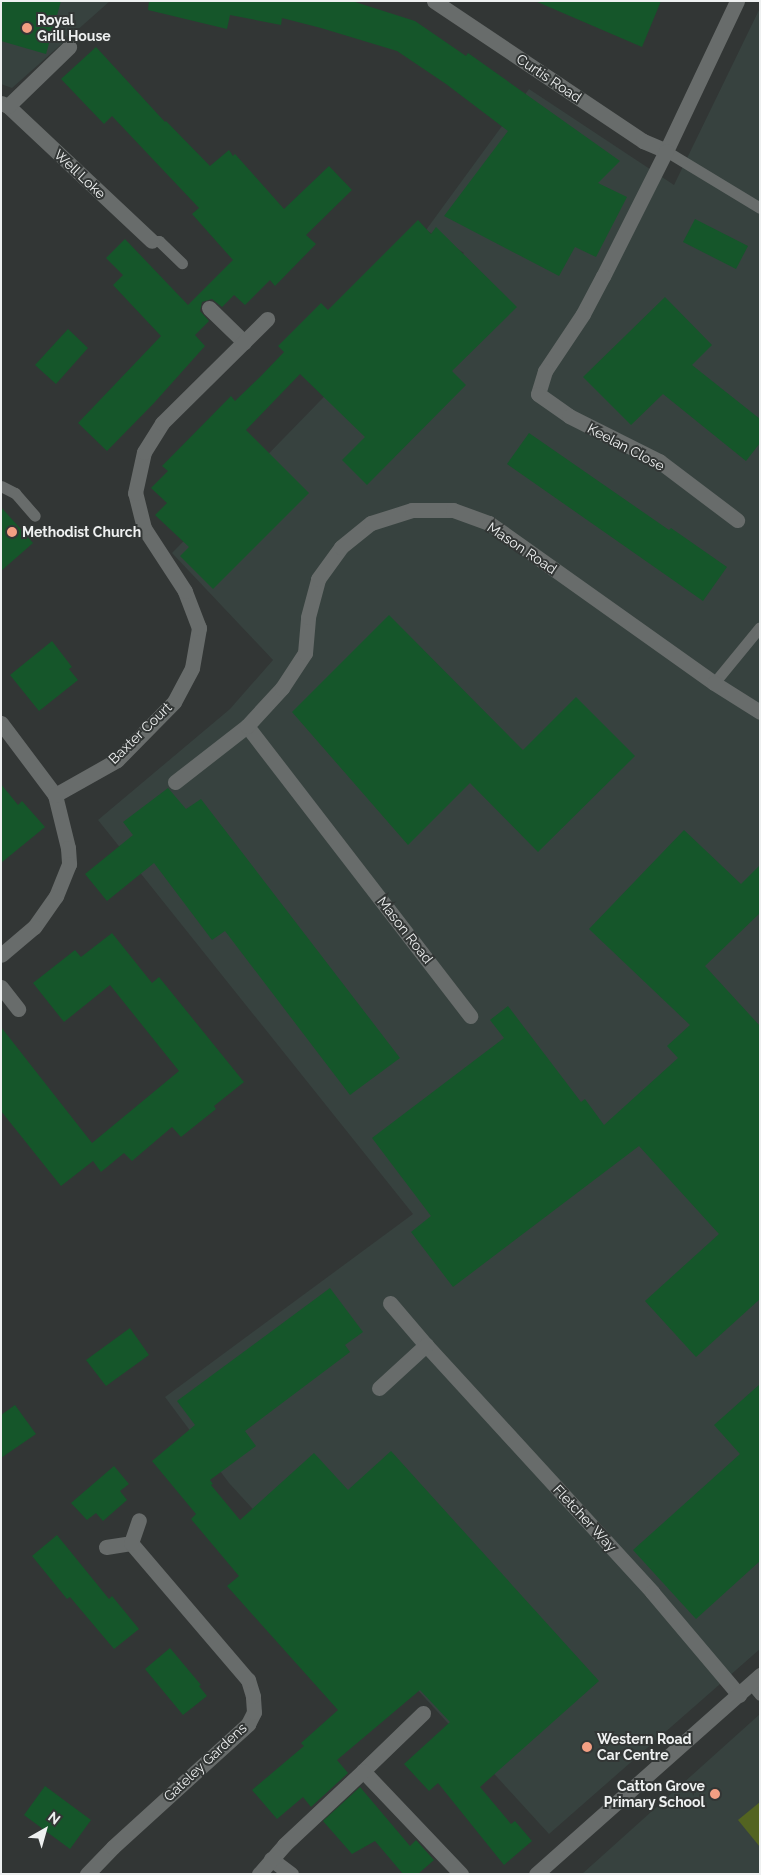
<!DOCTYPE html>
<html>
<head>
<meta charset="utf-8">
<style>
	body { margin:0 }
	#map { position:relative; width:761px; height:1875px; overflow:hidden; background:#323635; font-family:Raleway,sans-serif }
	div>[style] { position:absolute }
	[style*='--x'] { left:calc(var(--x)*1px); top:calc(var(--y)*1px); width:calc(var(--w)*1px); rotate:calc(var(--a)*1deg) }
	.built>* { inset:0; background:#37423f }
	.green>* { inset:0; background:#536421 }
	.building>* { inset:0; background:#15562a }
	.service>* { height:11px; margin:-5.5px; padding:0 5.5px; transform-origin:5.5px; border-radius:5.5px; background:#686c6b }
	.minor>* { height:15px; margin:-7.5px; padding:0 7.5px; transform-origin:7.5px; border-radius:7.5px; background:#686c6b }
	.dots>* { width:14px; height:14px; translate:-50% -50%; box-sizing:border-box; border:2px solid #323635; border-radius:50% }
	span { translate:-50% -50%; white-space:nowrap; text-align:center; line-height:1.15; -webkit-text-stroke:4px #323635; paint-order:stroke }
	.poi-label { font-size:14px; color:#eef0f0; font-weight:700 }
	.left { translate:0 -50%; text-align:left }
	.right { translate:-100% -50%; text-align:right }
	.street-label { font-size:14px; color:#eef0f0 }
	.frame { position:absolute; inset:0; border:2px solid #eef0f0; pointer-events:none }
	.north { position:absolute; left:20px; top:1805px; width:50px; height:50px; -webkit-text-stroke:4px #323635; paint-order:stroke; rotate:38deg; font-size:14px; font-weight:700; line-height:20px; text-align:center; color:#eef0f0 }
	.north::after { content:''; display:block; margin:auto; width:18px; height:22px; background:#eef0f0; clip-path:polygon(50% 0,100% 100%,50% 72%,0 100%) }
</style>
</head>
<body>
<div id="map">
	<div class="built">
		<div style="clip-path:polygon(1px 1px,110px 1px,12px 88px,1px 84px)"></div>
		<div style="clip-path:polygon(760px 8px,760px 1649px,549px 1834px,229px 1483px,165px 1397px,413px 1214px,98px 820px,230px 709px,273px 660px,172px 553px,464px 253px,426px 230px,529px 89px,674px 185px)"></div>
		<div style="clip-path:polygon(760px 1714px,760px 1874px,582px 1874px)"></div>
	</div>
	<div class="green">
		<div style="clip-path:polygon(760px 1802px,760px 1847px,738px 1820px)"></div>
	</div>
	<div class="building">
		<div style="clip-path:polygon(1px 1px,61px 1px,46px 54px,1px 41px)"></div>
		<div style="clip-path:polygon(149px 1px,352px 1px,415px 21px,466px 56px,468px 53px,620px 161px,598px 183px,627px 197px,596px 257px,575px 247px,559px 276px,444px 216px,508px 131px,446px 84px,397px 51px,321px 28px,282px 18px,281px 25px,230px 15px,227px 29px,148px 10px)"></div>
		<div style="clip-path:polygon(535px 1px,661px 1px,642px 47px)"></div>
		<div style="clip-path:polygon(96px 47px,165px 122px,166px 121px,210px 166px,229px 150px,233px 156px,235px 154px,284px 209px,329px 166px,352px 190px,306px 235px,316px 244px,275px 286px,270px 280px,245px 305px,234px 295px,222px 307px,212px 299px,202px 302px,200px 311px,209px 321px,195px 335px,205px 346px,154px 403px,107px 451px,78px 423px,161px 336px,113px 285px,123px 275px,106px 258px,125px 239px,188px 305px,233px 260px,192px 214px,199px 208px,112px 116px,104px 124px,61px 79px)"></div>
		<div style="clip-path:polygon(695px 219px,748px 246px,736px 269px,683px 242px)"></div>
		<div style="clip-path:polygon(418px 220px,431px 234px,436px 227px,517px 307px,452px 371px,466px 385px,367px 485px,342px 460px,365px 437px,300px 374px,246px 430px,309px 493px,213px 589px,180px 556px,189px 547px,155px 515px,167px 503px,151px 488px,168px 471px,162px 466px,231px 396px,235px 401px,261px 376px,284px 352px,278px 346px,321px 303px,328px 310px)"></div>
		<div style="clip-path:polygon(665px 297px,712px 345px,692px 365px,760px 419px,760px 443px,746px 461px,663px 394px,631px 425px,583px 377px)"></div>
		<div style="clip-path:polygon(68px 329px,88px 348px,56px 384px,35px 365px)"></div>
		<div style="clip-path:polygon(529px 433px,669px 530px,671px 528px,727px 567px,703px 601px,507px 464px)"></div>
		<div style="clip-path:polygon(1px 507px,33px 543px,1px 571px)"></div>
		<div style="clip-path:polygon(389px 615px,523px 750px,576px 697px,635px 756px,538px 852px,470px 783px,408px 845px,292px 712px)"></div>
		<div style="clip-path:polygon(52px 641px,72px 667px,69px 669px,78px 680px,39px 711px,10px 675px)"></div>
		<div style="clip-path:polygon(1px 784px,18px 805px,22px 801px,45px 827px,1px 863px)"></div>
		<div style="clip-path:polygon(168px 788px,186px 809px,201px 799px,400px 1058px,350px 1095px,225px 931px,212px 940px,154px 863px,107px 901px,85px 874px,133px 835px,123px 822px)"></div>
		<div style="clip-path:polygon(684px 830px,741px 884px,760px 865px,760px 913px,705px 966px,760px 1026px,760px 1299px,696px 1357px,645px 1301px,719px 1234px,639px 1146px,453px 1287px,411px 1232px,431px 1216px,372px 1138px,504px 1038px,490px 1020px,508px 1006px,581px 1102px,585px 1099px,604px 1125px,678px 1058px,667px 1046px,690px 1025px,589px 929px)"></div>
		<div style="clip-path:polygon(112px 933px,152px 983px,159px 977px,244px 1082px,214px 1106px,216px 1109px,181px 1137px,172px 1127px,132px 1161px,124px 1153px,101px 1172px,93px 1161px,61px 1186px,1px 1111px,1px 1027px,92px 1143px,179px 1071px,110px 985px,64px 1022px,33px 983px,75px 950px,81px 957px)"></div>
		<div style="clip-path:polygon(330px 1288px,363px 1332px,345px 1345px,350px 1352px,245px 1431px,256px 1446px,210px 1480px,213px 1484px,211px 1485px,240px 1520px,314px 1453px,348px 1490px,391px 1451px,599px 1681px,480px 1787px,511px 1824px,515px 1821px,532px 1841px,504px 1865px,438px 1783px,429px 1791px,404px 1764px,450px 1722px,420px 1690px,337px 1760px,348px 1773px,311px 1807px,303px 1797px,277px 1819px,252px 1790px,304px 1746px,301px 1743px,338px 1710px,227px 1586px,239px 1576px,191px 1519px,196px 1514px,152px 1461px,195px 1425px,177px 1401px)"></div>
		<div style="clip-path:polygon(130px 1328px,149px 1355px,106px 1386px,86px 1360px)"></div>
		<div style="clip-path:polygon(760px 1384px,760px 1561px,696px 1619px,633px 1550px,740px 1454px,714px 1425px)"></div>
		<div style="clip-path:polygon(15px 1405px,36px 1434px,1px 1458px,1px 1415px)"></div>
		<div style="clip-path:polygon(114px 1466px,129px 1484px,120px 1491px,127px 1500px,103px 1521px,96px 1513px,87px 1520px,71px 1503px)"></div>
		<div style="clip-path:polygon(57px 1535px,109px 1599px,112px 1596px,139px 1629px,114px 1649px,70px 1597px,67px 1599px,32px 1556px)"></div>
		<div style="clip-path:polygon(170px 1648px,201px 1685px,199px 1686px,207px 1696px,183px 1715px,145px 1669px)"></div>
		<div style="clip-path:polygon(45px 1786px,91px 1820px,70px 1849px,24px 1815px)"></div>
		<div style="clip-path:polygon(360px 1787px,410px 1846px,416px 1840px,434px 1860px,418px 1874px,403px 1874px,375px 1841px,352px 1854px,323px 1821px)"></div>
	</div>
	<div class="service">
		<div style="--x:666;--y:151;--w:110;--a:31.2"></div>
		<div style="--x:152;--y:241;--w:7;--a:0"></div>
		<div style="--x:159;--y:241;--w:32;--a:44"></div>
		<div style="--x:1;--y:486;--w:16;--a:27"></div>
		<div style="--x:15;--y:493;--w:30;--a:49"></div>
		<div style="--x:714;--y:683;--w:72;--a:-50.6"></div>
		<div style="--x:751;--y:1684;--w:14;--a:51"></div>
	</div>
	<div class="minor">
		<div style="--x:434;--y:1;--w:252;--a:33.8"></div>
		<div style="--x:643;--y:141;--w:25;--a:23"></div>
		<div style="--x:737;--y:1;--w:166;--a:115.3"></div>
		<div style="--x:666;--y:151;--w:140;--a:116.7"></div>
		<div style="--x:603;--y:276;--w:43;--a:117.8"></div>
		<div style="--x:583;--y:314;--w:69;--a:123.7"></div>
		<div style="--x:545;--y:371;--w:24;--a:107"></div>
		<div style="--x:538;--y:394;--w:38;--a:35"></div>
		<div style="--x:569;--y:416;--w:101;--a:26.6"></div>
		<div style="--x:659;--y:461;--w:98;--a:37.1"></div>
		<div style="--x:1;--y:103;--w:8;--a:23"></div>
		<div style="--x:8;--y:106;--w:197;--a:43.2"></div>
		<div style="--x:8;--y:106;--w:85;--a:-44"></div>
		<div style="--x:209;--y:308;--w:49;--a:44.2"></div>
		<div style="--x:1;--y:723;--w:90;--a:53.1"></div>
		<div style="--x:55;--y:795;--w:55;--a:76.2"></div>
		<div style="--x:68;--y:848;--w:16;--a:86"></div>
		<div style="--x:69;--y:864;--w:35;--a:112"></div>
		<div style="--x:56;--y:896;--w:38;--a:125"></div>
		<div style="--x:34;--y:927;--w:43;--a:139.7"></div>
		<div style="--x:247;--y:726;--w:366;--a:52.4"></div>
		<div style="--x:175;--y:782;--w:91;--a:-37.9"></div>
		<div style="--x:247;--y:726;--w:52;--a:-47.4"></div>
		<div style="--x:282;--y:688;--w:42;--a:-56.7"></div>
		<div style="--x:305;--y:653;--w:36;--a:-85"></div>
		<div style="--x:308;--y:617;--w:39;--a:-75"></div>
		<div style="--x:318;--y:579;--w:39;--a:-54"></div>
		<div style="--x:341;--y:547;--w:38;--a:-39"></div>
		<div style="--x:371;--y:523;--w:43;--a:-17.6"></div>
		<div style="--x:412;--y:510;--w:41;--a:0"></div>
		<div style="--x:453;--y:510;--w:38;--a:20"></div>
		<div style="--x:489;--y:523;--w:276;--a:35.4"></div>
		<div style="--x:714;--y:683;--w:54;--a:32.2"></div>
		<div style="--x:55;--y:795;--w:71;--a:-29.4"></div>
		<div style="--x:117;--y:760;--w:81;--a:-45.5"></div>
		<div style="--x:174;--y:702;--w:38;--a:-62"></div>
		<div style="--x:192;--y:668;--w:41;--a:-80.1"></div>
		<div style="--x:199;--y:628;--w:40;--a:-111"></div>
		<div style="--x:185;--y:591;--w:75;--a:-123.1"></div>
		<div style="--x:144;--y:528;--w:36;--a:-104"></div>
		<div style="--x:135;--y:493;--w:42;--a:-77.6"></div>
		<div style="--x:144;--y:452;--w:34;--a:-58"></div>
		<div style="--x:162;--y:423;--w:148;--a:-44.7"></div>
		<div style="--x:1;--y:987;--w:28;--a:52"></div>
		<div style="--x:390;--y:1303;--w:55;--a:49.4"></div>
		<div style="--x:426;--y:1345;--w:335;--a:47.5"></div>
		<div style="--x:652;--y:1592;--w:135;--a:49.8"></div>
		<div style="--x:379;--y:1388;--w:64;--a:-42.5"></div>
		<div style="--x:106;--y:1547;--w:25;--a:-9"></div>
		<div style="--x:423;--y:1713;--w:83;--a:136"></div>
		<div style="--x:363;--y:1771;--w:142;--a:46.4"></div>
		<div style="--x:271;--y:1859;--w:25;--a:37"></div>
		<div style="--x:87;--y:1874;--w:37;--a:-46"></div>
		<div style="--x:113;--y:1847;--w:183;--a:-42.3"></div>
		<div style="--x:248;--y:1724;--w:13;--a:-63"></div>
		<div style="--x:254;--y:1712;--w:16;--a:-94"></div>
		<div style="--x:253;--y:1696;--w:17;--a:-107"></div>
		<div style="--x:248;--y:1680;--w:180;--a:-130.5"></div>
		<div style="--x:131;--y:1543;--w:24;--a:-71"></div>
		<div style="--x:259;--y:1874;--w:38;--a:-49"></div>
		<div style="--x:284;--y:1845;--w:108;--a:-43.1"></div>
		<div style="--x:536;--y:1874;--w:300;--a:-41.6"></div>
	</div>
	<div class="dots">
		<div style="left:27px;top:28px;background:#f39f83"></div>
		<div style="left:12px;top:532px;background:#f39f83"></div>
		<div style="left:587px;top:1747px;background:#f39f83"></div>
		<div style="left:715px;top:1794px;background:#f39f83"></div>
	</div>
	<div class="poi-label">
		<span class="left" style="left:37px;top:28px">Royal<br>Grill House</span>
		<span class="left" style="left:22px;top:532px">Methodist Church</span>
		<span class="left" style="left:597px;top:1747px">Western Road<br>Car Centre</span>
		<span class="right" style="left:705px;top:1794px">Catton Grove<br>Primary School</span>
	</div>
	<div class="street-label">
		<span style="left:549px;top:78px;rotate:34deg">Curtis Road</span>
		<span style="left:80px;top:174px;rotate:43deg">Well Loke</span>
		<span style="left:626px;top:447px;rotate:28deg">Keelan Close</span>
		<span style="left:522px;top:548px;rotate:34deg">Mason Road</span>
		<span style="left:140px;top:733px;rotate:-44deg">Baxter Court</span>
		<span style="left:405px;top:930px;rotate:52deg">Mason Road</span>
		<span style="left:585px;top:1518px;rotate:47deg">Fletcher Way</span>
		<span style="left:205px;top:1762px;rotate:-43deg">Gateley Gardens</span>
	</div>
	<div class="frame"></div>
	<div class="north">N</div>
</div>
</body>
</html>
